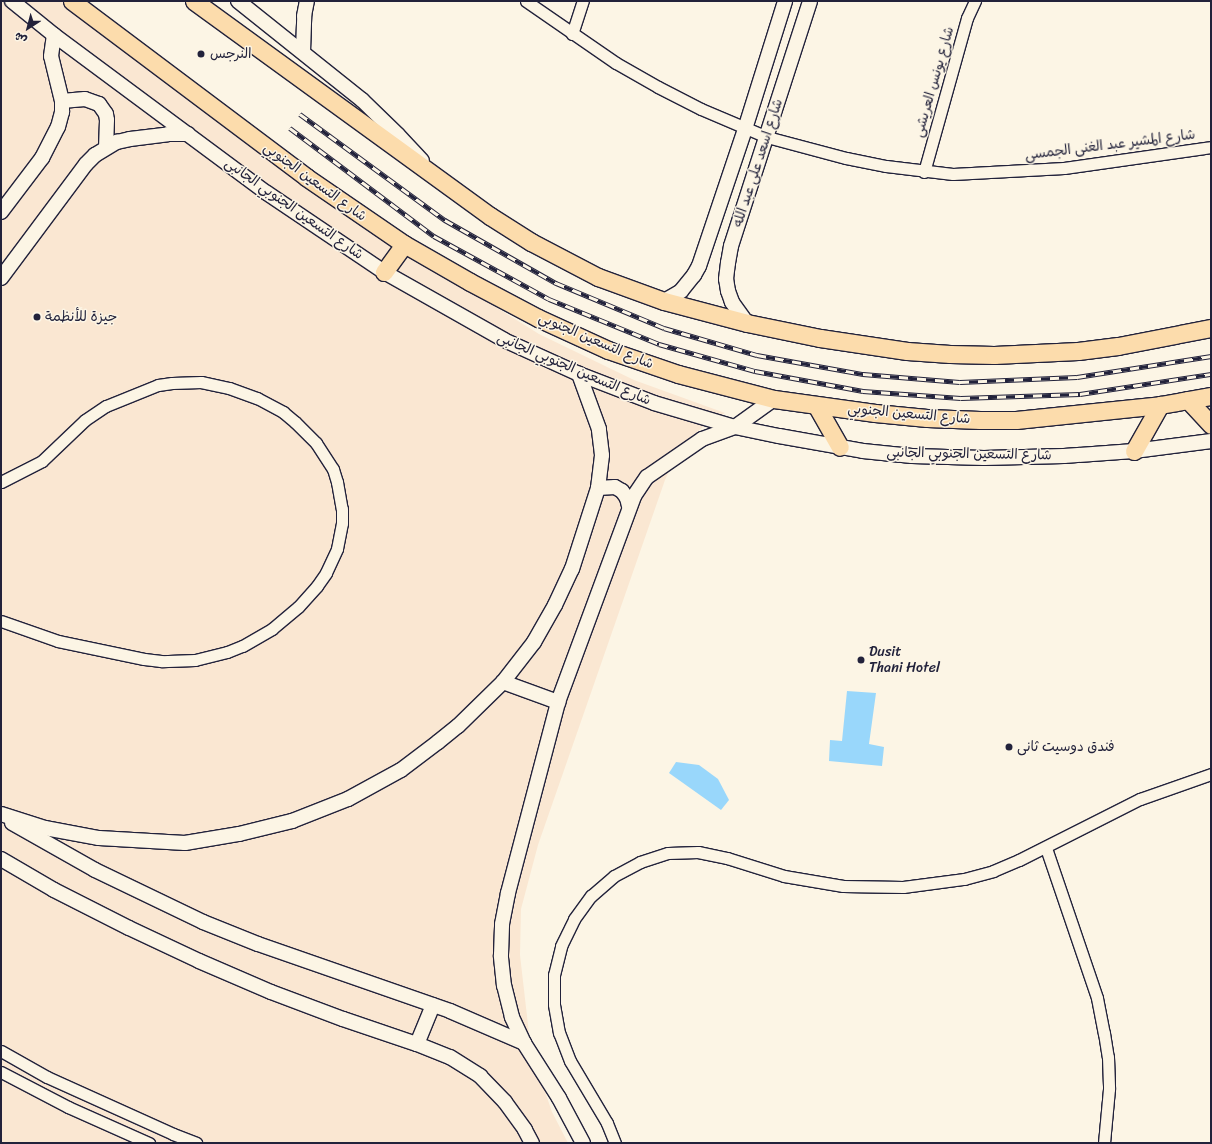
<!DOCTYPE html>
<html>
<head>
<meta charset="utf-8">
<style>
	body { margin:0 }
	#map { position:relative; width:1212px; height:1144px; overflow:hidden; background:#fcf5e5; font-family:Sriracha,"Playpen Sans Arabic",sans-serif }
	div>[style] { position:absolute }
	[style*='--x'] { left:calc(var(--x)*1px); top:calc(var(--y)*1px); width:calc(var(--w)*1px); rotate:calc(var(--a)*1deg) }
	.built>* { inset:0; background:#fae7d2 }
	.water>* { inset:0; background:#99d7fb }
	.roads { filter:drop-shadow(1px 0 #22223b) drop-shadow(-1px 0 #22223b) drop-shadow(0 1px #22223b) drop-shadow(0 -1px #22223b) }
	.minor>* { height:11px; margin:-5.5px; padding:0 5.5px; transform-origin:5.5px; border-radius:5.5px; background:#fcf5e5 }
	.tertiary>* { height:14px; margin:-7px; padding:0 7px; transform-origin:7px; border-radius:7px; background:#fcf5e5 }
	.primary>* { height:17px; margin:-8.5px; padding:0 8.5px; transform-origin:8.5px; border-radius:8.5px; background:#fcdcac }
	.rail>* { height:4.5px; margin-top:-2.25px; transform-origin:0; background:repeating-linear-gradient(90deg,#fcf5e5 0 9px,#22223b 0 18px); box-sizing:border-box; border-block:1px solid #22223b }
	.dots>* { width:11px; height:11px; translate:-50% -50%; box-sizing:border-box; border:2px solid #fcf5e5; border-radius:50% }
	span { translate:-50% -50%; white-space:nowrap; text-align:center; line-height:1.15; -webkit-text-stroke:3px #fcf5e5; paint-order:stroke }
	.poi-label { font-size:14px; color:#22223b }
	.left { translate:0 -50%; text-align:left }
	.street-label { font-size:14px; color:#22223b }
	.frame { position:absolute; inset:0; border:2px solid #22223b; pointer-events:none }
	.north { position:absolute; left:8px; top:8px; width:40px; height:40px; -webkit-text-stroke:3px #fcf5e5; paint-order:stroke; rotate:216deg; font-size:11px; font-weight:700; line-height:16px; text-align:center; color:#22223b }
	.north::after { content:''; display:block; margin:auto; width:14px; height:18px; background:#22223b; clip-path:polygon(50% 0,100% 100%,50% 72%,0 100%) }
</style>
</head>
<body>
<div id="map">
	<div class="built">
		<div style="clip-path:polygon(1px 1px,70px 1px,444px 275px,539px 334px,634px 380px,725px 413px,704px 426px,688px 440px,675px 458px,665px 480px,538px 845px,521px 909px,520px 955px,531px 1051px,552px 1112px,568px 1143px,1px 1143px)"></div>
	</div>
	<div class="water">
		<div style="clip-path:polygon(847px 691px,876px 693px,869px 744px,884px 747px,882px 766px,829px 761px,830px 740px,842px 741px)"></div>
		<div style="clip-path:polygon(676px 762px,699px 765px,718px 779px,729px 800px,721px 810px,669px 773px)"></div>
	</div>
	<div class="roads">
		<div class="minor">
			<div style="--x:526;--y:1;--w:109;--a:34.6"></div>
			<div style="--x:616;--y:63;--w:48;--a:29.7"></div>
			<div style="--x:658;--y:87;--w:48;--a:27.1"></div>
			<div style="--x:701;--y:109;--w:72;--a:23"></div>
			<div style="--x:767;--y:137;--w:82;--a:14.9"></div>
			<div style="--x:846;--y:158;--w:41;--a:11.3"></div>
			<div style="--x:886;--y:166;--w:67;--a:6.8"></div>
			<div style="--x:953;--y:174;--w:111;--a:-3.1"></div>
			<div style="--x:1064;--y:168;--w:148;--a:-8.1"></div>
			<div style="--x:572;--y:34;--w:35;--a:-72"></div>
			<div style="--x:924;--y:172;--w:160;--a:-74.4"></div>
			<div style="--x:967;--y:18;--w:19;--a:-65"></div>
			<div style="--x:1;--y:482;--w:46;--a:-27.1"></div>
			<div style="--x:42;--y:461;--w:59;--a:-43.6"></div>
			<div style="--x:85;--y:420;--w:25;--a:-34"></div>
			<div style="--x:106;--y:406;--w:56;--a:-22"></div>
			<div style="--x:158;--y:385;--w:14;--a:-8"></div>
			<div style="--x:172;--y:383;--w:29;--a:-2"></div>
			<div style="--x:201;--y:382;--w:29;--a:12"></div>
			<div style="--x:229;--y:388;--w:30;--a:20"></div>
			<div style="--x:257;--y:398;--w:30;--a:28"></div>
			<div style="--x:283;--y:412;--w:16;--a:40"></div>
			<div style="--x:295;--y:422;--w:30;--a:45"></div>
			<div style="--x:316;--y:443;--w:31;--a:57"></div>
			<div style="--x:333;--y:469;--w:14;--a:73"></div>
			<div style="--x:337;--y:482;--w:27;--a:80"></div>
			<div style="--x:342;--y:509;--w:14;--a:90"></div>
			<div style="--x:342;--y:523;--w:26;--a:101"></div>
			<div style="--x:337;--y:549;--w:26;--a:115"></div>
			<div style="--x:326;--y:573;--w:16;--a:125"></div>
			<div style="--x:317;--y:586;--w:28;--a:132"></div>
			<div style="--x:298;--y:607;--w:34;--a:140"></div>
			<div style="--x:272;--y:629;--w:34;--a:150"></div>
			<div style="--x:242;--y:646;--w:16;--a:158"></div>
			<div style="--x:227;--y:652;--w:33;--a:166"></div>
			<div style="--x:195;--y:660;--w:34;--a:178"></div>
			<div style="--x:161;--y:661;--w:17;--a:-173"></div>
			<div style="--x:144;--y:659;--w:88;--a:-168.2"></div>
			<div style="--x:58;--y:641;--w:60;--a:-160.7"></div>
			<div style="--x:1046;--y:848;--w:158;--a:71.2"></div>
			<div style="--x:1097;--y:998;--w:36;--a:79"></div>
			<div style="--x:1104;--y:1033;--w:24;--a:81"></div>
			<div style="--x:1108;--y:1057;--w:32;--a:88"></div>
			<div style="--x:1109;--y:1089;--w:54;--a:95.3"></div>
			<div style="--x:1;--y:1051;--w:53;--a:29.5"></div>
			<div style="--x:47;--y:1077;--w:138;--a:24.3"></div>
			<div style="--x:173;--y:1134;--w:25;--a:21"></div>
			<div style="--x:1;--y:1072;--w:76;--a:27.6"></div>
			<div style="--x:68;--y:1107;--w:89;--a:24"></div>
			<div style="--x:615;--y:1143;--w:22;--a:-112"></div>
			<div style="--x:607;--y:1123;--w:72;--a:-120.8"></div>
			<div style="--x:570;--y:1061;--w:30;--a:-111"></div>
			<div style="--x:559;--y:1033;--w:29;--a:-100"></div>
			<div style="--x:554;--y:1004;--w:29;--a:-90"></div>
			<div style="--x:554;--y:975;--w:30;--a:-76"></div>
			<div style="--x:561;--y:946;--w:30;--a:-64"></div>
			<div style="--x:574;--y:919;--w:29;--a:-54"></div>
			<div style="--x:591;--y:896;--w:30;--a:-41"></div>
			<div style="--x:614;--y:876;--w:30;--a:-28"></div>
			<div style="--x:640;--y:862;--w:29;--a:-18"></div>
			<div style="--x:668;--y:853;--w:30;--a:-2"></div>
			<div style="--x:698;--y:852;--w:30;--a:12"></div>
			<div style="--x:727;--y:858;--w:60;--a:17.5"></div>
			<div style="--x:784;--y:876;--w:60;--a:9.6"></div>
			<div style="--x:843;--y:886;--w:60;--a:1"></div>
			<div style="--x:903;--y:887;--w:62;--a:-7.5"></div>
			<div style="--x:964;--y:879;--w:30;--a:-15"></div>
			<div style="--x:993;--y:871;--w:28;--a:-23"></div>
			<div style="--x:1019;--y:860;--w:136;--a:-26.8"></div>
			<div style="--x:1140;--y:799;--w:75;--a:-19.4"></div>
		</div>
		<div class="tertiary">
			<div style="--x:12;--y:1;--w:54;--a:39"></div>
			<div style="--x:54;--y:35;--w:265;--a:36.6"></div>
			<div style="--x:267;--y:193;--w:141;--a:34"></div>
			<div style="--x:384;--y:272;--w:138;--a:29.5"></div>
			<div style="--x:504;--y:340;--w:82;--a:24.4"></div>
			<div style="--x:579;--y:374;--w:80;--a:21.1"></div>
			<div style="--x:654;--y:403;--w:84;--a:16.5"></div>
			<div style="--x:735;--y:427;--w:45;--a:11.6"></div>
			<div style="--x:779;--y:436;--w:85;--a:10.1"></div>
			<div style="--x:863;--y:451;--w:49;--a:5.8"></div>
			<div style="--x:912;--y:456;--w:72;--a:1.6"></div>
			<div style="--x:984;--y:458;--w:80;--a:-1.4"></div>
			<div style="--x:1064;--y:456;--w:70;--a:-4.1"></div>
			<div style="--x:1134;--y:451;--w:78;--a:-7.4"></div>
			<div style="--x:238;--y:1;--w:159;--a:38.6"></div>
			<div style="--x:362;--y:100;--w:50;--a:44.2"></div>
			<div style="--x:398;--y:135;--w:35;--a:47"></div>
			<div style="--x:303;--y:52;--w:36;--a:-88"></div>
			<div style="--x:304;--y:16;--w:15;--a:-79"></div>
			<div style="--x:62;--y:101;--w:23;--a:-5"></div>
			<div style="--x:85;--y:99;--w:15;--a:20"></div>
			<div style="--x:99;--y:104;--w:12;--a:55"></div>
			<div style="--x:106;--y:114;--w:6;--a:81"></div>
			<div style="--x:107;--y:120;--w:27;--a:92"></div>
			<div style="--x:1;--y:212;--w:68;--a:-52.8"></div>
			<div style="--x:42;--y:158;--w:35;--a:-63"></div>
			<div style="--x:58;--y:127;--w:16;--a:-75"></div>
			<div style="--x:62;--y:112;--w:11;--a:-90"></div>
			<div style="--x:62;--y:101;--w:46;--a:-103.7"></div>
			<div style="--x:51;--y:56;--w:21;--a:-82"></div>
			<div style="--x:1;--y:278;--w:142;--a:-53.3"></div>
			<div style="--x:86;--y:164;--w:13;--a:-45"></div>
			<div style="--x:95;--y:155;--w:26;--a:-31"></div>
			<div style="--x:117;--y:142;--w:13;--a:-13"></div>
			<div style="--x:130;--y:139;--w:38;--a:-7"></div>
			<div style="--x:168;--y:134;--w:20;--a:0"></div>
			<div style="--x:664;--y:301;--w:20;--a:-30"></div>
			<div style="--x:681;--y:291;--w:21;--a:-51"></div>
			<div style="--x:694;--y:275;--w:10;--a:-61"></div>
			<div style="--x:699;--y:266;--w:145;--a:-71.4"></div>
			<div style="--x:745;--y:129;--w:134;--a:-72.6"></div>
			<div style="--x:747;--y:323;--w:26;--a:-126"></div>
			<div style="--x:732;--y:302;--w:12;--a:-110"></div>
			<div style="--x:728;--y:291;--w:12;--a:-99"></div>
			<div style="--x:726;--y:279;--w:16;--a:-83"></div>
			<div style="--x:728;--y:263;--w:17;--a:-80"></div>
			<div style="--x:731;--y:246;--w:257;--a:-72.1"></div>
			<div style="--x:598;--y:488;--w:17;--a:-3"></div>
			<div style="--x:615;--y:487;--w:8;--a:30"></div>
			<div style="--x:622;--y:491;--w:9;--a:54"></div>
			<div style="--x:627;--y:498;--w:8;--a:76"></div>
			<div style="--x:503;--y:682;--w:59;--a:20"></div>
			<div style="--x:1;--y:814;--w:46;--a:17.7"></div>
			<div style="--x:45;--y:828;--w:55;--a:10.5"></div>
			<div style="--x:99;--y:838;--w:86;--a:3.3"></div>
			<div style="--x:185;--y:843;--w:55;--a:-9.5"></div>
			<div style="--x:239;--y:834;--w:55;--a:-13.8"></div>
			<div style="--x:292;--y:821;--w:60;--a:-21.4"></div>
			<div style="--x:348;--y:799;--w:60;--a:-28.7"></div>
			<div style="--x:401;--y:770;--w:46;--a:-37.1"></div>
			<div style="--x:438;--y:742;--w:26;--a:-39"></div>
			<div style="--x:458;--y:726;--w:63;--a:-44.4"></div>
			<div style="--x:503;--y:682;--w:51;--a:-52.2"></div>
			<div style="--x:534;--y:642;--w:43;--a:-60.4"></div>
			<div style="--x:555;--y:605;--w:40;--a:-65"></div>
			<div style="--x:572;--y:569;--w:85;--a:-72.2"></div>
			<div style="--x:598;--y:488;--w:33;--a:-83"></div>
			<div style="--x:602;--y:455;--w:26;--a:-97"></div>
			<div style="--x:599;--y:429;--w:59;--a:-110"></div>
			<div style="--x:12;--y:823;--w:95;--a:29.5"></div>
			<div style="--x:95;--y:870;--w:120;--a:25.7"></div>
			<div style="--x:203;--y:922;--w:59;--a:21.8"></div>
			<div style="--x:258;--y:944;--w:203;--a:19.2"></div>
			<div style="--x:450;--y:1011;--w:81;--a:23.4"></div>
			<div style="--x:1;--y:859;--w:61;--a:30.3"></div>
			<div style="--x:54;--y:890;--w:84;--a:26.9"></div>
			<div style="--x:129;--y:928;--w:77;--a:25.2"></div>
			<div style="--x:199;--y:961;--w:78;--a:23.3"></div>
			<div style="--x:271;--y:992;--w:77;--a:20.6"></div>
			<div style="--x:343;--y:1019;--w:78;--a:18.7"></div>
			<div style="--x:417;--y:1044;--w:35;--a:22"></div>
			<div style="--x:450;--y:1057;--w:36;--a:32"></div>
			<div style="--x:480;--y:1076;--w:36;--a:46"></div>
			<div style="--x:505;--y:1102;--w:34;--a:54"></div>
			<div style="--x:525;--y:1130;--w:15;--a:62"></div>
			<div style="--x:417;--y:1044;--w:42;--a:-67.7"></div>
			<div style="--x:583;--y:1143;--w:51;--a:-118.1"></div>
			<div style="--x:559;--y:1098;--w:65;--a:-122.5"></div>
			<div style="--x:524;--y:1043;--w:29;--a:-115"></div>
			<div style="--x:512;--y:1017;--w:32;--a:-104"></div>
			<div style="--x:504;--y:986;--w:31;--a:-96"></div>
			<div style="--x:501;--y:955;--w:31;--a:-88"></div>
			<div style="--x:502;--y:924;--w:32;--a:-79"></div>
			<div style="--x:508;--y:893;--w:197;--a:-75.3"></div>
			<div style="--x:558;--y:702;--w:220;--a:-69.7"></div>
			<div style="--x:634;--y:496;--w:23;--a:-56"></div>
			<div style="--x:647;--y:477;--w:67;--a:-34.6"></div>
			<div style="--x:702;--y:439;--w:35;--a:-20"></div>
			<div style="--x:735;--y:427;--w:48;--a:-35.7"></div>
		</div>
		<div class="primary">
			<div style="--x:72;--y:1;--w:293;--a:36.9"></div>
			<div style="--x:306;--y:177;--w:119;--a:34.4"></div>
			<div style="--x:404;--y:244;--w:76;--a:29.9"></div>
			<div style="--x:470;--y:282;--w:77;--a:27.9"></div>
			<div style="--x:538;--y:318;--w:77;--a:24.6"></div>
			<div style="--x:608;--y:350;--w:74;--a:18.9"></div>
			<div style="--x:678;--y:374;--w:99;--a:14.6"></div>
			<div style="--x:774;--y:399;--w:102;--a:7.9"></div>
			<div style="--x:875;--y:413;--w:52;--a:5.5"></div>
			<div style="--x:927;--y:418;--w:53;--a:2.2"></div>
			<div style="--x:980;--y:420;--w:36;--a:0"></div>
			<div style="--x:1016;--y:420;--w:145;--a:-5.9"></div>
			<div style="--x:1160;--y:405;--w:52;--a:-10"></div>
			<div style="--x:194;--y:1;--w:366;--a:36"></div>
			<div style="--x:490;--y:216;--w:49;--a:32.4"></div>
			<div style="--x:531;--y:242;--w:76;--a:27.6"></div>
			<div style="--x:598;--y:277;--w:70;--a:20"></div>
			<div style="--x:664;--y:301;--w:86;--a:14.8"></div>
			<div style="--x:747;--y:323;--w:75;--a:11.6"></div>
			<div style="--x:820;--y:338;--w:88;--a:8.5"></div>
			<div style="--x:907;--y:351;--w:43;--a:4"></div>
			<div style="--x:950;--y:354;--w:44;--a:1.3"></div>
			<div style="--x:994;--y:355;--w:84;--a:-2.7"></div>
			<div style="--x:1078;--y:351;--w:40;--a:-7.1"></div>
			<div style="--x:1118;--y:346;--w:95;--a:-11"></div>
			<div style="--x:384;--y:272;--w:34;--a:-54"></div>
			<div style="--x:1188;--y:400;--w:34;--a:47"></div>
			<div style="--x:816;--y:405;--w:48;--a:60.3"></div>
			<div style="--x:1134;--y:451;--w:53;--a:-60.5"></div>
		</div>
	</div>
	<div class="rail">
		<div style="--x:300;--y:114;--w:180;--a:36.2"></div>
		<div style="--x:445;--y:220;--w:128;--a:29.6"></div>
		<div style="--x:556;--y:283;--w:117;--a:22.6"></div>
		<div style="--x:664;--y:328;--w:97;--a:16.2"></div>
		<div style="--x:757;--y:355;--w:108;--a:10.2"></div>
		<div style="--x:863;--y:374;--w:97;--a:4.7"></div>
		<div style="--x:960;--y:382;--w:117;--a:-2.4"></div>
		<div style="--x:1077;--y:377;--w:136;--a:-8.9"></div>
		<div style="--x:290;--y:128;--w:180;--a:36.9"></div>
		<div style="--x:434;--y:236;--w:131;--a:28.7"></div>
		<div style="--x:549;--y:299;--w:119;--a:22.2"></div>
		<div style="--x:659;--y:344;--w:100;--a:15.7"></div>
		<div style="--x:755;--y:371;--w:110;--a:10.5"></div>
		<div style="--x:863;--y:391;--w:98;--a:4.1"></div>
		<div style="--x:961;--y:398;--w:119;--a:-1.9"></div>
		<div style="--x:1080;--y:394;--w:133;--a:-8.7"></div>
	</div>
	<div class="dots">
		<div style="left:201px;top:54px;background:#22223b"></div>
		<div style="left:37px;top:317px;background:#22223b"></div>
		<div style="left:861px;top:660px;background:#22223b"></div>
		<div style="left:1009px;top:747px;background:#22223b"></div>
	</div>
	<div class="poi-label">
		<span class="left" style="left:210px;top:54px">النرجس</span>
		<span class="left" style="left:45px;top:317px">جيزة للأنظمة</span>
		<span class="left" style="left:869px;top:660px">Dusit<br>Thani Hotel</span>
		<span class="left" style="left:1017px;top:747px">فندق دوسيت ثانى</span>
	</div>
	<div class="street-label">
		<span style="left:934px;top:82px;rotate:-74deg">شارع يونس العريشى</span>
		<span style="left:1110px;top:145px;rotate:-7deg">شارع المشير عبد الغنى الجمسى</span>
		<span style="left:758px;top:163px;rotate:-72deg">شارع اسعد على عبد الله</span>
		<span style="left:315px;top:182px;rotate:36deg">شارع التسعين الجنوبي</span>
		<span style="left:294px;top:209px;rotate:35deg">شارع التسعين الجنوبي الجانبى</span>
		<span style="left:596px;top:341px;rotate:23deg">شارع التسعين الجنوبي</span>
		<span style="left:574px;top:369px;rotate:23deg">شارع التسعين الجنوبي الجانبى</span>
		<span style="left:909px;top:414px;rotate:5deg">شارع التسعين الجنوبي</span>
		<span style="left:969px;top:454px;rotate:1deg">شارع التسعين الجنوبي الجانبى</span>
	</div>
	<div class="frame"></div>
	<div class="north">ش</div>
</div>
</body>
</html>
